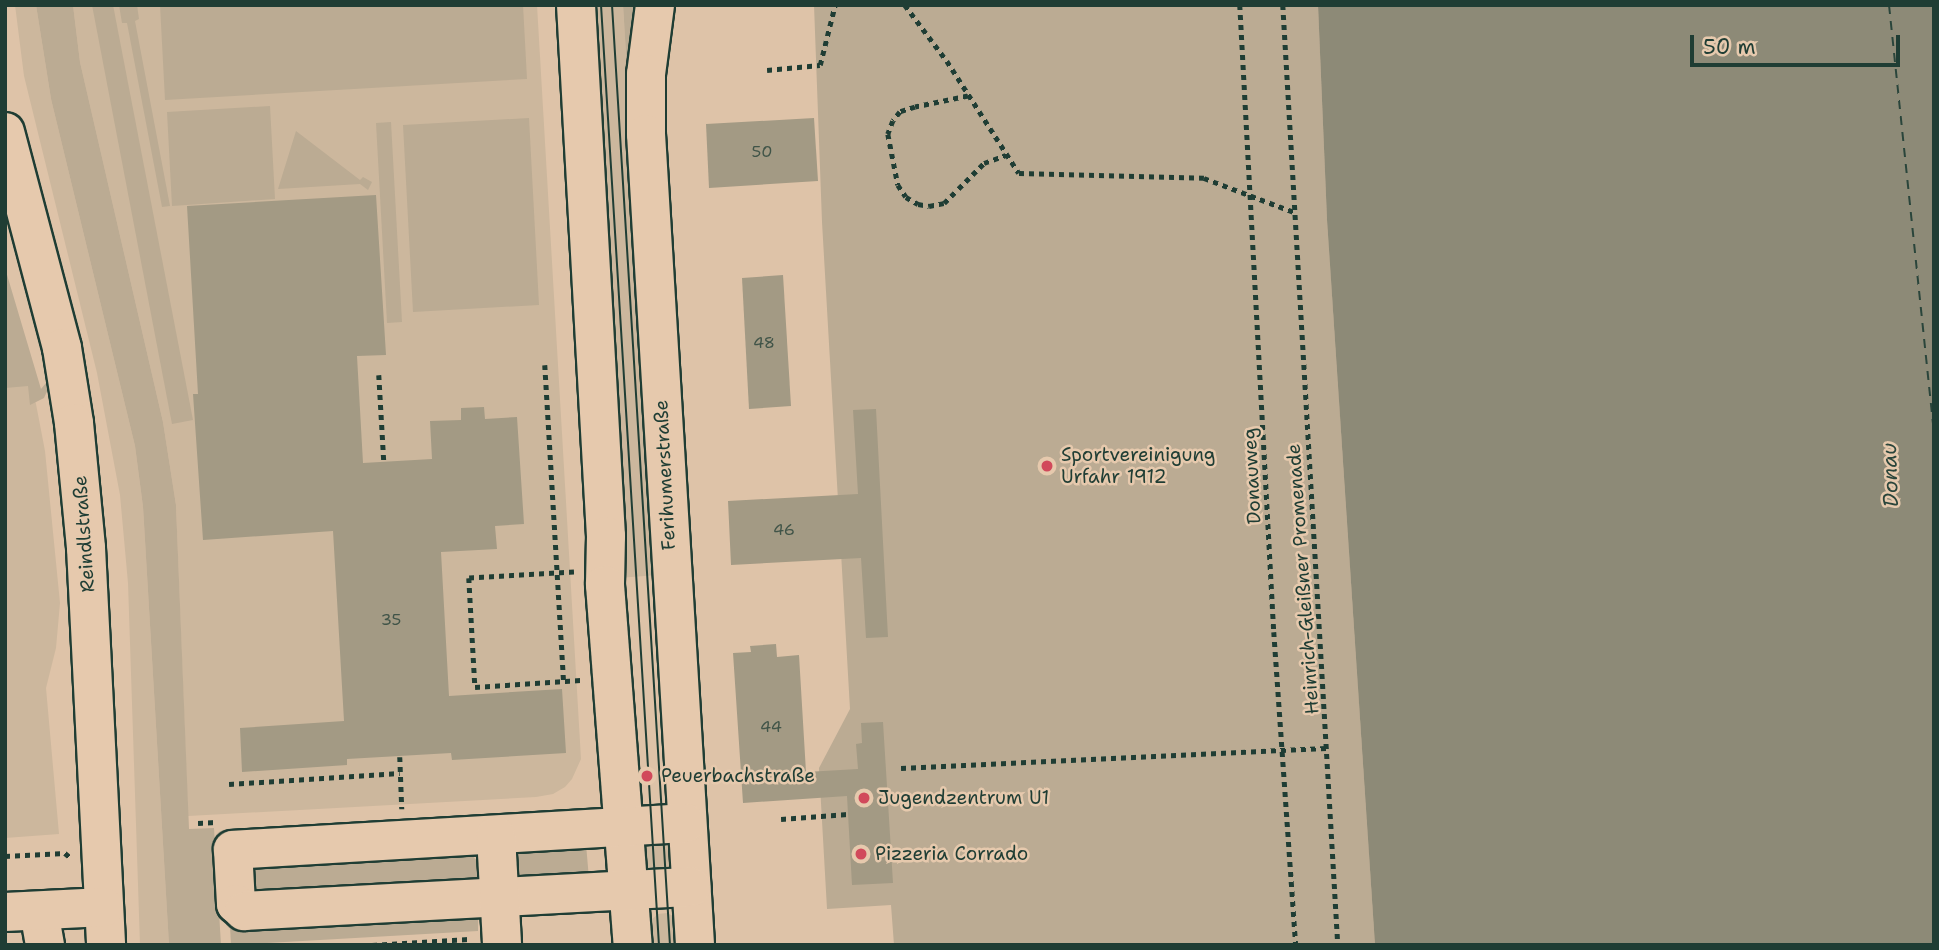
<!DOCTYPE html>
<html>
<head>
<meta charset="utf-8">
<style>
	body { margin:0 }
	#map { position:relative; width:1939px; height:950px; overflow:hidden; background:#dec3a8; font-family:"Shantell Sans",sans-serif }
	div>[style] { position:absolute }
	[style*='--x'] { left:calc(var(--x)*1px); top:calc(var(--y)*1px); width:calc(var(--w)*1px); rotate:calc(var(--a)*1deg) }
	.built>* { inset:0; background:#ccb79d }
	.green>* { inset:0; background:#bbab93 }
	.water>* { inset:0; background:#8d8a77 }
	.ferry>* { height:2px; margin-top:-1px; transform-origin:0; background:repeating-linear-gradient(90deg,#2a453b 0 9px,transparent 0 16px) }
	.building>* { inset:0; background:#a39a84 }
	.path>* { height:4.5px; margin-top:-2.25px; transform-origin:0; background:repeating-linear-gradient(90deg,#1f3d34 0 5px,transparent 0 10px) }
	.roads { filter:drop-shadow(2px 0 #1f3d34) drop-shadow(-2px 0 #1f3d34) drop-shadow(0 2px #1f3d34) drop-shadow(0 -2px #1f3d34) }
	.minor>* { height:38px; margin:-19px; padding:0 19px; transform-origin:19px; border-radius:19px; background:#e6c9ad }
	.tram>* { height:2px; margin:-1px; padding:0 1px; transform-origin:1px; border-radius:1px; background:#1f3d34 }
	.dots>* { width:19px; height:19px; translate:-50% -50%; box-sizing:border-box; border:4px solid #e6c9ad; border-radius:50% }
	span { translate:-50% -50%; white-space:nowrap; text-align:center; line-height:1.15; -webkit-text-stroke:5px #e6c9ad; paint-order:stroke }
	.number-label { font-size:16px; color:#405448 }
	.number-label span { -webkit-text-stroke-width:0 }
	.poi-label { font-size:19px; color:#1f3d34 }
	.left { translate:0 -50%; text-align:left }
	.street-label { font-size:19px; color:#1f3d34 }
	.water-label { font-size:21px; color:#2a453b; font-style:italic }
	.frame { position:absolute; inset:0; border:7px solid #1f3d34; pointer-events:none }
	.scale { position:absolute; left:1690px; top:35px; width:210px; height:32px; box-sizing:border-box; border:4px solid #1f3d34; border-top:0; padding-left:9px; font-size:21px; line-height:24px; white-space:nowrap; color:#1f3d34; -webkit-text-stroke:5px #e6c9ad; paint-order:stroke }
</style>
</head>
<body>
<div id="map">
	<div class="built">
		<div style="clip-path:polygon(15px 5px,36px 5px,51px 99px,135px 446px,143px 507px,169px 945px,140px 945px,128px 583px,120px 495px,97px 373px,24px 76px)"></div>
		<div style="clip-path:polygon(73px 5px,537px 5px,581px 759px,572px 779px,565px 787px,553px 794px,536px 797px,188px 816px,176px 505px,163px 422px,80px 62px)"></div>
		<div style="clip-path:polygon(594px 5px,623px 5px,657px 575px,618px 578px)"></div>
		<div style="clip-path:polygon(5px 304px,36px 404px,45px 451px,60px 603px,56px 648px,46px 688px,59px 834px,5px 838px)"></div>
		<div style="clip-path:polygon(669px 838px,678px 871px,645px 878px,642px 840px)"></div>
		<div style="clip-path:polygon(667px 913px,675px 917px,682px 945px,649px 945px,651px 920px,658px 914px)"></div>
	</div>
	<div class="green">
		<div style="clip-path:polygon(36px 5px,73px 5px,80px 62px,163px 422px,176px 505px,189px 829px,214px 828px,221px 945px,169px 945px,143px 507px,135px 446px,51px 99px)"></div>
		<div style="clip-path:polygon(92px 5px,113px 5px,193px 420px,172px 424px)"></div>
		<div style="clip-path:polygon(119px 5px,137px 5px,139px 19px,135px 21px,170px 206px,162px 207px,127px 23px,122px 23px)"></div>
		<div style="clip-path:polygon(160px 5px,523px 5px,527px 79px,165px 100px)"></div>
		<div style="clip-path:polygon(623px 5px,640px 5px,630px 120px)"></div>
		<div style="clip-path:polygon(814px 5px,1318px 5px,1327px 220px,1375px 945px,894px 945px,891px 905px,827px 909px,819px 768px,850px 709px,822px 222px)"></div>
		<div style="clip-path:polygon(270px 106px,275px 199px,172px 206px,167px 112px)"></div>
		<div style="clip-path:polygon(529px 118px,539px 305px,413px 312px,403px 125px)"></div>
		<div style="clip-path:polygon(391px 122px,402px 322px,387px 323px,376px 123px)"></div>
		<div style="clip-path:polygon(296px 131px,360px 180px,363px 177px,372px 182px,368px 190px,360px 184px,278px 189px)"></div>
		<div style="clip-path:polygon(5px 268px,41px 389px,56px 371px,44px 398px,30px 405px,28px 386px,5px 388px)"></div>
		<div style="clip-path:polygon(586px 844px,589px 879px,519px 882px,510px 858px,513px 853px)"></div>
		<div style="clip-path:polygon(469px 852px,480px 864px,476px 881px,253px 892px,250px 871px,254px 866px)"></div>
		<div style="clip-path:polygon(478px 912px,478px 931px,231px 945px,230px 926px)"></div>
	</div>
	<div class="water">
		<div style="clip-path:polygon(1318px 5px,1934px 5px,1934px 945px,1375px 945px,1327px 220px)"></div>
	</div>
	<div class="ferry">
		<div style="--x:1889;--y:5;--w:428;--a:84"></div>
	</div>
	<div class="building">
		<div style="clip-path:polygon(814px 118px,818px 181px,709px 188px,706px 124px)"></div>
		<div style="clip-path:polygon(376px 195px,386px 355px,357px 356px,363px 463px,432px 459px,430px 421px,461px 420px,461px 408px,484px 407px,485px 419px,517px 417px,524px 524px,495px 526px,497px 549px,441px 552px,449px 696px,562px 689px,566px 753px,452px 760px,451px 753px,347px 759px,347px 765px,242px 772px,240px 728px,344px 721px,333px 531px,203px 540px,193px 394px,198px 394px,187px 206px)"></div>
		<div style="clip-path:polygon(783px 275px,791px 406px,749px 409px,742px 278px)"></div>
		<div style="clip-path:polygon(876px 409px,888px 637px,866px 638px,861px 558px,731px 565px,728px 501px,858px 494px,853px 410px)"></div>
		<div style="clip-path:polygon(776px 644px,777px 657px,799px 655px,806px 772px,858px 769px,856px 744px,862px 743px,861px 723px,883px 722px,893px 883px,852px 885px,847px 796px,743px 803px,733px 653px,751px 652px,750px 646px)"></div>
	</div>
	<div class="path">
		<div style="--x:905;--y:5;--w:70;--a:53.1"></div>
		<div style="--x:947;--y:61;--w:133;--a:57.3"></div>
		<div style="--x:1019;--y:173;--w:185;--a:1.5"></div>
		<div style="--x:1204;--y:178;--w:96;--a:20.7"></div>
		<div style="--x:1240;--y:5;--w:628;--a:86.9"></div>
		<div style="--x:1274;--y:632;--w:314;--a:86"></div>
		<div style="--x:1283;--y:5;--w:942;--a:86.65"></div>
		<div style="--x:767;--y:70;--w:53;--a:-5.4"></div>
		<div style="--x:820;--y:65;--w:62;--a:-76"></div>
		<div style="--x:968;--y:96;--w:54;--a:168.3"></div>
		<div style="--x:915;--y:107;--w:16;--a:162"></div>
		<div style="--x:900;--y:112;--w:11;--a:128"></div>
		<div style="--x:893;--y:121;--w:14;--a:111"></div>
		<div style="--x:888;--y:134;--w:52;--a:78.9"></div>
		<div style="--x:898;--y:185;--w:14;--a:56"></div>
		<div style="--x:906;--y:197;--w:14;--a:30"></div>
		<div style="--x:918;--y:204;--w:11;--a:10"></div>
		<div style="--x:929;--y:206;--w:15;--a:-11"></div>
		<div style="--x:944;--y:203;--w:57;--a:-45"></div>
		<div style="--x:984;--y:163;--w:23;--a:-20"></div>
		<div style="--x:545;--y:365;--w:318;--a:86.6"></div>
		<div style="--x:379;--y:375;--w:86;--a:86.7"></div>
		<div style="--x:574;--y:572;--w:105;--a:176.7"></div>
		<div style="--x:469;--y:578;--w:109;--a:86.8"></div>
		<div style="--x:475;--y:687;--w:106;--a:-3.8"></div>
		<div style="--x:400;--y:757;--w:52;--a:87.8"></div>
		<div style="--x:901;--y:768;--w:426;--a:-2.7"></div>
		<div style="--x:229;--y:784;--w:171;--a:-3.7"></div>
		<div style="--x:781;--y:819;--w:67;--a:-4.3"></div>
		<div style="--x:198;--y:823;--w:18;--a:-3"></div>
		<div style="--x:5;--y:856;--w:60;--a:-2.9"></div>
		<div style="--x:65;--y:853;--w:6;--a:39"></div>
		<div style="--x:372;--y:945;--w:97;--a:-3.5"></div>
	</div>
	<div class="roads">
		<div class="minor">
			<div style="--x:576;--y:5;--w:532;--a:86.77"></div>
			<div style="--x:606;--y:536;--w:49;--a:91.2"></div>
			<div style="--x:605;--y:585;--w:361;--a:85.6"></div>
			<div style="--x:655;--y:5;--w:70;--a:97.4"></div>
			<div style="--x:646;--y:74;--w:60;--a:90"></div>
			<div style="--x:646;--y:134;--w:812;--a:86.54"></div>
			<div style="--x:5;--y:132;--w:223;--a:75.2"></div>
			<div style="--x:62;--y:348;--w:76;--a:80.9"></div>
			<div style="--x:74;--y:423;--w:126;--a:84.5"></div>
			<div style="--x:86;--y:548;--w:398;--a:87.1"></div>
			<div style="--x:686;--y:823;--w:454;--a:176.6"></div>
			<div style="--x:233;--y:850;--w:54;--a:86.8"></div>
			<div style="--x:236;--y:904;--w:11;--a:41"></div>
			<div style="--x:244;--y:911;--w:448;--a:-3.1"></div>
			<div style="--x:496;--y:836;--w:109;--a:86.8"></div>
			<div style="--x:39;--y:911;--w:35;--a:80"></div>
			<div style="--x:5;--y:912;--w:99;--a:-2.9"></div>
		</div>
	</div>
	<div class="tram">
		<div style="--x:601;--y:5;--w:942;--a:86.47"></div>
		<div style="--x:612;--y:5;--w:942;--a:86.47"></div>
	</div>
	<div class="dots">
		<div style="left:1047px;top:466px;background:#d1495b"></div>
		<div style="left:647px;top:776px;background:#d1495b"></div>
		<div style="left:864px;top:798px;background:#d1495b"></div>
		<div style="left:861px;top:854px;background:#d1495b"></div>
	</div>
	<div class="number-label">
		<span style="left:762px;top:152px">50</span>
		<span style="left:764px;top:343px">48</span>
		<span style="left:784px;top:530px">46</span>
		<span style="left:391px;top:620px">35</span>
		<span style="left:771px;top:727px">44</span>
	</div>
	<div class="poi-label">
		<span class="left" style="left:1061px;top:466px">Sportvereinigung<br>Urfahr 1912</span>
		<span class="left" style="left:661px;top:776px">Peuerbachstraße</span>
		<span class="left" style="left:878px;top:798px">Jugendzentrum U1</span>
		<span class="left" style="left:875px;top:854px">Pizzeria Corrado</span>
	</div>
	<div class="street-label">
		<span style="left:665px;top:475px;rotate:-93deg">Ferihumerstraße</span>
		<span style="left:1252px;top:476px;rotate:-93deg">Donauweg</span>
		<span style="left:84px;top:534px;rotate:-94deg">Reindlstraße</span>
		<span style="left:1303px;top:579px;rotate:-94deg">Heinrich-Gleißner Promenade</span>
	</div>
	<div class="water-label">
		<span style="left:1890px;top:475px;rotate:-92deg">Donau</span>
	</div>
	<div class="frame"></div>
	<div class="scale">50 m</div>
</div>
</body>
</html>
